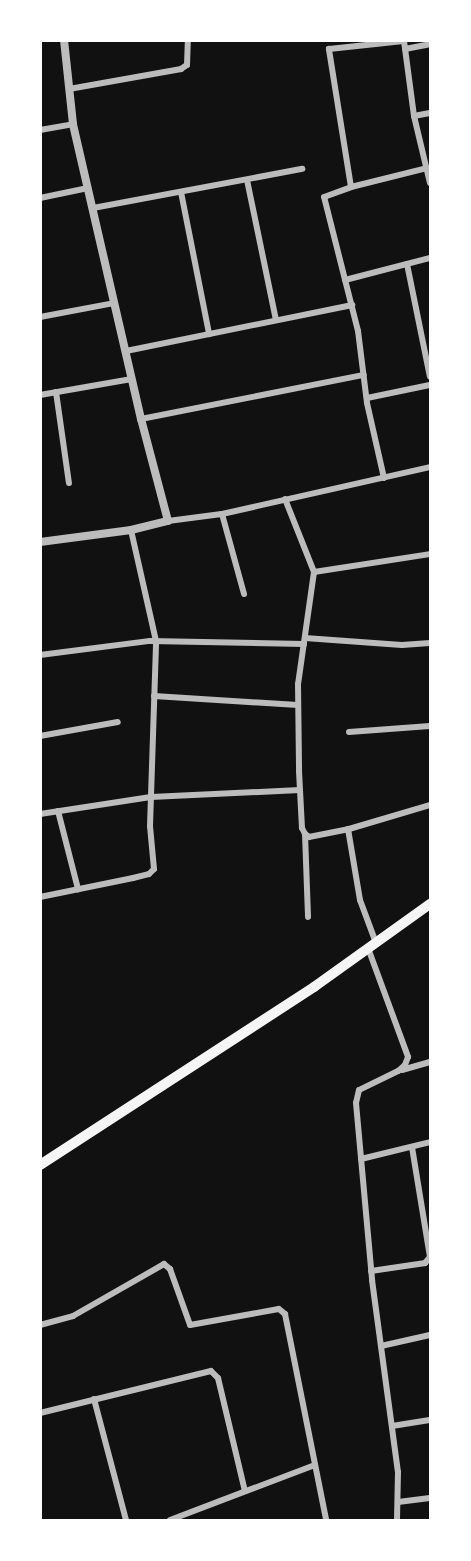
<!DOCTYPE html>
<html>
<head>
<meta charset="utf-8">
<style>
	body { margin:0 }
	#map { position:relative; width:471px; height:1561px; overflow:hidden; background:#111; font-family:"PT Sans",sans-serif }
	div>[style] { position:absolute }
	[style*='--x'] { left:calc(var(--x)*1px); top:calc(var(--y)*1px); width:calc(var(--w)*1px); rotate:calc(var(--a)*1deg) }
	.minor>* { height:6px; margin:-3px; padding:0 3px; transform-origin:3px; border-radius:3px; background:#bcbcbc }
	.tertiary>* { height:8px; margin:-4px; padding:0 4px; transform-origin:4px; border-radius:4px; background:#bcbcbc }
	.trunk>* { height:10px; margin:-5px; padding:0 5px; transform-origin:5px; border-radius:5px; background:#f5f5f5 }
	span { translate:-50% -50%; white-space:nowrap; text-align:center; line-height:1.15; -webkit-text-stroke:6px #fff; paint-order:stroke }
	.frame { position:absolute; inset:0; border:42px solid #fff; pointer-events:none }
</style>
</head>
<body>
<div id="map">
	<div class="minor">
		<div style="--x:405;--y:49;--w:25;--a:-11"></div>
		<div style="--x:69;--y:89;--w:114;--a:-10.1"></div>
		<div style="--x:181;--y:69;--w:7;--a:-34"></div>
		<div style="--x:187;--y:65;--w:25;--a:-88"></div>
		<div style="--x:414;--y:116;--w:69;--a:76.6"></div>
		<div style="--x:40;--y:130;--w:34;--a:-10"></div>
		<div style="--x:247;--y:180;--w:143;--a:78.3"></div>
		<div style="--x:351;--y:187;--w:78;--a:-14"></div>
		<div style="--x:181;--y:192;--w:145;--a:78.8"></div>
		<div style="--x:40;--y:198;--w:49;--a:-11.8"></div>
		<div style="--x:93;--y:208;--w:213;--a:-10.6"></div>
		<div style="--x:407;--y:264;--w:115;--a:78.5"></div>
		<div style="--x:345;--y:280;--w:88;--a:-14.5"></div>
		<div style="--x:40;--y:317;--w:75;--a:-10.7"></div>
		<div style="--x:126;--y:351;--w:231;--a:-11.5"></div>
		<div style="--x:56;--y:392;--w:92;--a:81.9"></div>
		<div style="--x:40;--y:395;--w:93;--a:-9.9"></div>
		<div style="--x:367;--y:398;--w:64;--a:-11.7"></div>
		<div style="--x:141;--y:419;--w:227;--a:-11.2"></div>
		<div style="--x:384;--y:478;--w:77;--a:-102.8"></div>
		<div style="--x:367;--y:403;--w:73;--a:-97.1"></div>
		<div style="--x:358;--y:331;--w:138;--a:-104.2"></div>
		<div style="--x:324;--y:197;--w:29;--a:-20"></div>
		<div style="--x:351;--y:187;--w:140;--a:-99.1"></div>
		<div style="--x:329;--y:49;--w:75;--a:-6.1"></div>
		<div style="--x:404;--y:41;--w:76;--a:82.4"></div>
		<div style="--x:414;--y:116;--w:16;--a:-11"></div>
		<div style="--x:285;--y:499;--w:79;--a:68.3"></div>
		<div style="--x:314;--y:572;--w:117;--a:-8.8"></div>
		<div style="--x:222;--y:514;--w:83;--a:74.6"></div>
		<div style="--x:168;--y:521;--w:54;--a:-7.4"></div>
		<div style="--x:222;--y:514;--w:213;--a:-12.7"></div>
		<div style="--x:314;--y:572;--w:113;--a:98.1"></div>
		<div style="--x:298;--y:684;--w:87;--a:89.3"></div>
		<div style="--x:299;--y:771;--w:57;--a:87"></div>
		<div style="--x:302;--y:828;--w:7;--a:63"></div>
		<div style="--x:305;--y:834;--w:5;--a:37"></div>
		<div style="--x:309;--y:837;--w:41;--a:-11.3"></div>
		<div style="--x:349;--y:829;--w:84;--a:-16.5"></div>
		<div style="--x:305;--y:638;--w:97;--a:4.1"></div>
		<div style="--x:402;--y:645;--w:28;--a:-4"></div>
		<div style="--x:40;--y:655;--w:111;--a:-7.3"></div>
		<div style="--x:150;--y:641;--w:154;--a:1.1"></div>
		<div style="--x:154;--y:696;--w:144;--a:3.6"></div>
		<div style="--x:349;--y:732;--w:81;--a:-4.2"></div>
		<div style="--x:40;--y:736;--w:79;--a:-10.2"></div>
		<div style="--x:58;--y:811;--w:81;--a:75.6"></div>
		<div style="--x:40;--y:814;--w:112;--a:-8.7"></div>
		<div style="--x:151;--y:797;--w:149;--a:-2.7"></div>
		<div style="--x:348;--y:829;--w:72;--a:80.4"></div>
		<div style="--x:360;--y:900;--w:46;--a:69.6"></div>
		<div style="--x:305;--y:834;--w:83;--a:87.9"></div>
		<div style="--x:40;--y:897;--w:95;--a:-11.5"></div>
		<div style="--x:133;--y:878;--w:16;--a:-14"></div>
		<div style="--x:149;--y:874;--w:7;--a:-45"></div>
		<div style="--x:154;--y:869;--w:43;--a:-95.3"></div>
		<div style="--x:150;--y:826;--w:185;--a:-88.1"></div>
		<div style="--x:156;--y:641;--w:114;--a:-102.7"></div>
		<div style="--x:368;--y:948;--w:116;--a:69.8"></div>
		<div style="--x:408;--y:1057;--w:9;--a:111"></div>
		<div style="--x:405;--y:1065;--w:9;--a:139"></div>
		<div style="--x:398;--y:1071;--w:43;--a:154"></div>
		<div style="--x:359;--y:1090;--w:13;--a:103"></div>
		<div style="--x:356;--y:1103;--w:178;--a:84.8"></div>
		<div style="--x:372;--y:1280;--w:194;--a:82.3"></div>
		<div style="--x:398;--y:1472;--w:48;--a:91.2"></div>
		<div style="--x:402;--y:1070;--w:29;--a:-16"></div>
		<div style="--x:361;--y:1159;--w:71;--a:-13.8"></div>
		<div style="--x:371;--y:1271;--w:55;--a:-8.4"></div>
		<div style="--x:425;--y:1263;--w:8;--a:-50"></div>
		<div style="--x:430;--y:1257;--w:111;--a:-99.3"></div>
		<div style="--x:40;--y:1325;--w:34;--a:-15"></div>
		<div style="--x:73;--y:1316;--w:105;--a:-29.7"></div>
		<div style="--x:164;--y:1264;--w:8;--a:40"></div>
		<div style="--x:170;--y:1269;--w:59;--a:70.3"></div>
		<div style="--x:190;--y:1325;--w:90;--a:-10.2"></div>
		<div style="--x:279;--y:1309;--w:8;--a:40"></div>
		<div style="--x:285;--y:1314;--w:210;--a:78.7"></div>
		<div style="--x:381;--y:1346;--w:50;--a:-12.7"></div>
		<div style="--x:94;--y:1399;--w:125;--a:75.2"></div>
		<div style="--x:40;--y:1413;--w:176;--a:-13.8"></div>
		<div style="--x:211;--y:1371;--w:10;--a:45"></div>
		<div style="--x:218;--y:1378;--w:116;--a:76.6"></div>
		<div style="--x:392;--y:1426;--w:38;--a:-9"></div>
		<div style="--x:398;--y:1502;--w:32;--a:-7"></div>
		<div style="--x:170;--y:1520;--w:155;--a:-20.8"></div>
	</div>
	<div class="tertiary">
		<div style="--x:40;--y:542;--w:92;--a:-7.5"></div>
		<div style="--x:131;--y:530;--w:38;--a:-14"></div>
		<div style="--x:168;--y:521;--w:106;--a:-104.8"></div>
		<div style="--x:141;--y:419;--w:303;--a:-103"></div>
		<div style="--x:73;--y:124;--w:84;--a:-96.1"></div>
	</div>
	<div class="trunk">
		<div style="--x:40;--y:1165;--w:327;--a:-33"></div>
		<div style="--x:314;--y:987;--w:143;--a:-35.6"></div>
	</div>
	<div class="frame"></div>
</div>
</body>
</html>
